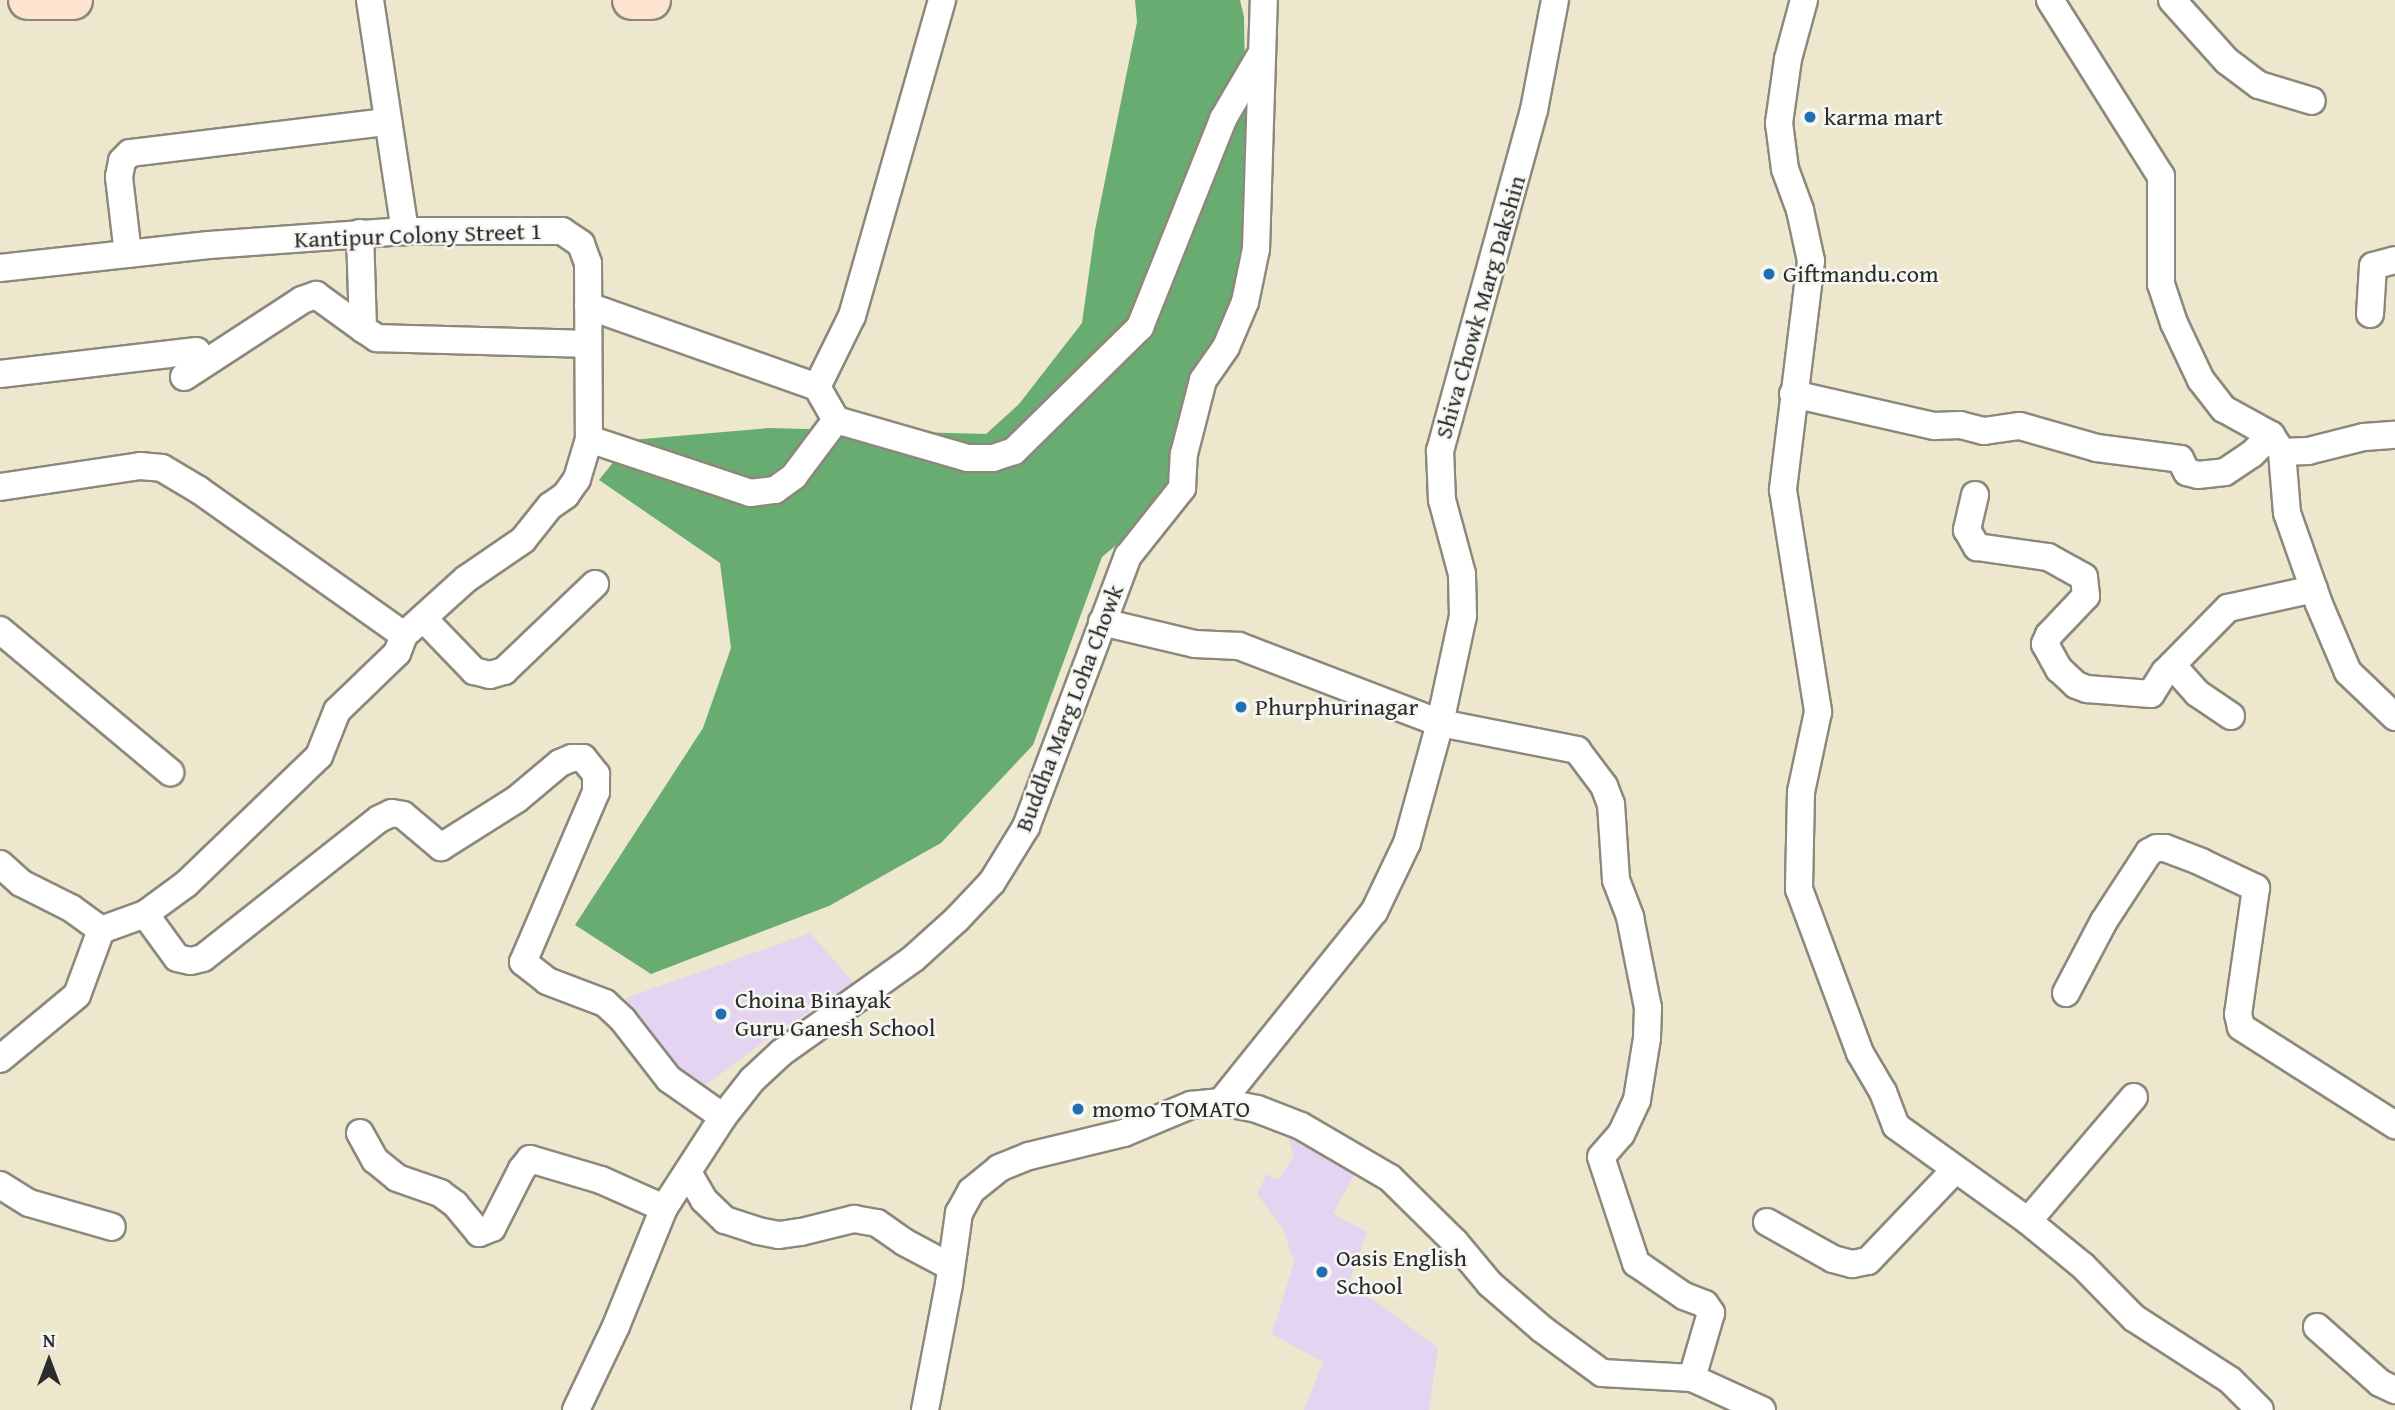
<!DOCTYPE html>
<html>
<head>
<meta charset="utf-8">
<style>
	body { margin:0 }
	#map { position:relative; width:2395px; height:1410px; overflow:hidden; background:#ede7ce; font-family:"Gentium Book Plus",serif }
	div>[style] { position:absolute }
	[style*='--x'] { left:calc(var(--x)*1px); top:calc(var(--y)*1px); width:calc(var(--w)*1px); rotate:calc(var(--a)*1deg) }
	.built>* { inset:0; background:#e4d3f1 }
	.forest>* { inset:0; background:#69ac71 }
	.roads { filter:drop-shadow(2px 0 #8c897c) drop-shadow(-2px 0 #8c897c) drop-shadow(0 2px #8c897c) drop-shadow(0 -2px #8c897c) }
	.street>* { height:26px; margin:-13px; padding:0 13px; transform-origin:13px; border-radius:13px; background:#fff }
	.secondary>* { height:38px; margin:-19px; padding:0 19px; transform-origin:19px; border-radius:19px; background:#fde4d0 }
	.dots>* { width:19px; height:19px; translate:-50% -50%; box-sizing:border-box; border:4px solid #f6f6f2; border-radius:50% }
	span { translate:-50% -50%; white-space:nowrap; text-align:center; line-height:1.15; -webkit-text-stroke:5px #f6f6f2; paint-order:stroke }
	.poi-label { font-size:24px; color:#2b2b2b }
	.left { translate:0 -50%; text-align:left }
	.street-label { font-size:24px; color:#2b2b2b }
	.north { position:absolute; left:14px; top:1326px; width:70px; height:70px; -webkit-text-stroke:5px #f6f6f2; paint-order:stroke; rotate:0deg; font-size:19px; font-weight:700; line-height:28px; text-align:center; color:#2b2b2b }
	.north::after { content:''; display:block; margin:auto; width:24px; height:32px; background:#2b2b2b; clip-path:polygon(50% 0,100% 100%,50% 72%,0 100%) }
</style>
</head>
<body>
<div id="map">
	<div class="built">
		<div style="clip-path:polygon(810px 933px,855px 984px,778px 1031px,695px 1093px,626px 998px)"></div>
		<div style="clip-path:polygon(1285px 1128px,1360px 1164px,1333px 1214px,1367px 1232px,1349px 1282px,1438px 1348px,1429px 1410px,1304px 1410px,1323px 1362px,1272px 1334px,1294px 1262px,1283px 1229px,1257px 1194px,1267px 1174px,1278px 1180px,1294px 1156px)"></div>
	</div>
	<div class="forest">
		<div style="clip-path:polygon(1135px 0,1240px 0,1244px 17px,1248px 280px,1200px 364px,1170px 500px,1102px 557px,1033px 745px,941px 843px,829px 906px,651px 974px,575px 925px,703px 728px,731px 648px,720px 563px,599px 480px,631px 440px,769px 428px,986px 434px,1019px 404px,1082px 323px,1095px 230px,1137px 22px)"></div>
	</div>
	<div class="roads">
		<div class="street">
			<div style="--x:370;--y:0;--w:234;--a:81.4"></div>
			<div style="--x:1804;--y:0;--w:61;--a:105.2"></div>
			<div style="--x:1788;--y:59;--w:65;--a:98"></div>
			<div style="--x:1779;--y:123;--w:46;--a:82.6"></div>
			<div style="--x:1785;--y:169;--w:44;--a:69.9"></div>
			<div style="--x:1800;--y:210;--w:52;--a:77.8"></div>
			<div style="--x:1811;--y:261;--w:231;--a:97"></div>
			<div style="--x:1783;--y:490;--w:225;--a:81"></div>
			<div style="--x:1818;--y:712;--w:82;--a:102"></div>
			<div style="--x:1801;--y:792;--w:97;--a:91.2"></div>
			<div style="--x:1799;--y:889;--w:175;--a:69.6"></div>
			<div style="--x:1860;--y:1053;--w:45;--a:59.5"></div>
			<div style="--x:1883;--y:1092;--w:36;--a:69"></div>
			<div style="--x:1896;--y:1126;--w:163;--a:35.7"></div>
			<div style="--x:2028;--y:1221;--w:71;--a:39.3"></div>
			<div style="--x:2083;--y:1266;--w:73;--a:45.6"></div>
			<div style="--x:2134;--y:1318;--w:114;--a:32.9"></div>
			<div style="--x:2230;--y:1380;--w:42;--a:45"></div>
			<div style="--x:2050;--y:0;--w:208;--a:57.8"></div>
			<div style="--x:2161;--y:176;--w:108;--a:90"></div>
			<div style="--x:2161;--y:284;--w:41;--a:71.6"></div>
			<div style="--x:2174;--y:323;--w:63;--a:64.7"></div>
			<div style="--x:2201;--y:380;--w:37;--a:52"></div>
			<div style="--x:2224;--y:409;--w:54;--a:29"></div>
			<div style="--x:2271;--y:435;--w:20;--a:57"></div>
			<div style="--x:2282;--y:452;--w:61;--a:85.3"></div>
			<div style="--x:2287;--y:513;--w:96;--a:70.6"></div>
			<div style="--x:2319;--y:604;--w:74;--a:66.9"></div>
			<div style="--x:2348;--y:672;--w:65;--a:43.8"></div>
			<div style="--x:2172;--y:0;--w:82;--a:48"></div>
			<div style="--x:2227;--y:61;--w:40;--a:37"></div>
			<div style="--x:2259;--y:85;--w:55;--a:16.8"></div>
			<div style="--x:360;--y:233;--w:96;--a:88.2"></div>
			<div style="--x:363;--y:329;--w:17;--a:33"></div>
			<div style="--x:377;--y:338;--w:210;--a:1.6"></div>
			<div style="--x:128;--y:254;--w:78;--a:-96.7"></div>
			<div style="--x:119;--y:177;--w:16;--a:-79"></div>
			<div style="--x:122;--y:161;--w:11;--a:-45"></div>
			<div style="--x:130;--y:153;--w:260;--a:-6.9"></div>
			<div style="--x:0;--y:268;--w:210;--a:-6.3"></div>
			<div style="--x:209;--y:245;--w:196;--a:-4.1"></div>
			<div style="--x:405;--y:231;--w:157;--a:0"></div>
			<div style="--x:562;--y:231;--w:23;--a:34"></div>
			<div style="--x:581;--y:244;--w:20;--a:70"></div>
			<div style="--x:588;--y:263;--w:176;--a:89.7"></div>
			<div style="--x:589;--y:439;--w:42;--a:106.7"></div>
			<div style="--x:577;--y:479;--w:19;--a:125"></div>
			<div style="--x:566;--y:495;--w:19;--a:145"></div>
			<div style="--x:550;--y:506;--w:43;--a:128.5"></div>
			<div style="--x:523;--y:540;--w:69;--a:145.6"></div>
			<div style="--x:466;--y:579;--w:84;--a:137.9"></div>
			<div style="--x:404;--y:635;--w:19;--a:111"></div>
			<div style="--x:397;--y:653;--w:83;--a:136"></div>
			<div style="--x:337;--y:711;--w:48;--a:111.8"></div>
			<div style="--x:319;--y:756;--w:185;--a:136.1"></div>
			<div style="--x:186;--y:884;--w:51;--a:143.8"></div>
			<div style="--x:588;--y:306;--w:243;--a:19.5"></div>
			<div style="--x:817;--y:387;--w:38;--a:60"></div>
			<div style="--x:836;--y:420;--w:137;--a:16.1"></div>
			<div style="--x:968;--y:458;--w:25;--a:0"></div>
			<div style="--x:993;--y:458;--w:22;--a:-18"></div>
			<div style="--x:1014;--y:451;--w:177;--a:-44.5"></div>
			<div style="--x:1140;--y:327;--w:224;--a:-68.2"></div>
			<div style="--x:1223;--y:119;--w:73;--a:-59.6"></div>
			<div style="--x:2370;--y:314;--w:48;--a:-86.4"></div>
			<div style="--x:2373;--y:266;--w:23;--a:-15"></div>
			<div style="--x:0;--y:374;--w:198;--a:-6.7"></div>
			<div style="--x:184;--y:377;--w:141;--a:-33.1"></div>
			<div style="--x:302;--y:300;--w:15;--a:-20"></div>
			<div style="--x:316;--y:295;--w:58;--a:35.9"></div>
			<div style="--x:817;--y:387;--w:79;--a:-63.8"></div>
			<div style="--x:852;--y:316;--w:329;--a:-74.1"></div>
			<div style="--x:1793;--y:394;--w:145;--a:12.8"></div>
			<div style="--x:1934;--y:426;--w:26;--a:-2"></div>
			<div style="--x:1960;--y:425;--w:25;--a:14"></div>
			<div style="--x:1984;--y:431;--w:36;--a:-8"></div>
			<div style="--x:2020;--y:426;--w:80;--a:15.9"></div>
			<div style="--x:2097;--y:448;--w:84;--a:7.5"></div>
			<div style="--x:2180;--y:459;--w:15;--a:62"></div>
			<div style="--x:2187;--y:472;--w:11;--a:15"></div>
			<div style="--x:2198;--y:475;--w:27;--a:-6"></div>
			<div style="--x:2225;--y:472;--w:32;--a:-34"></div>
			<div style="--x:2252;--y:454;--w:27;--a:-45"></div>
			<div style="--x:589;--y:439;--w:170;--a:18.5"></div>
			<div style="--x:750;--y:493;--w:25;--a:-7"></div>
			<div style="--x:775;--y:490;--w:24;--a:-36"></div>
			<div style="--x:794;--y:476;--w:70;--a:-53.1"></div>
			<div style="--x:2282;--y:452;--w:26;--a:-2"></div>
			<div style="--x:2308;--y:451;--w:58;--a:-14"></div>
			<div style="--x:2364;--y:437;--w:31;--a:-4"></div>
			<div style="--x:0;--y:487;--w:142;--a:-8.5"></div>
			<div style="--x:140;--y:466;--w:22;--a:5"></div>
			<div style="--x:162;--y:468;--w:43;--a:30.7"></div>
			<div style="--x:199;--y:490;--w:251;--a:35.3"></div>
			<div style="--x:1975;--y:495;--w:36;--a:103"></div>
			<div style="--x:1967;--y:530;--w:20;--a:60"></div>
			<div style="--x:1977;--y:547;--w:72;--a:8"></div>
			<div style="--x:2048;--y:557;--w:41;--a:29.1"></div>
			<div style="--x:2084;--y:577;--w:19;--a:84"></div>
			<div style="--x:2086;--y:596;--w:54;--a:133.5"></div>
			<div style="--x:2049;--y:635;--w:10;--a:114"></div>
			<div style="--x:2045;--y:644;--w:29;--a:61"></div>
			<div style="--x:2059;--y:669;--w:23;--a:43"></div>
			<div style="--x:2076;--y:685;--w:12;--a:20"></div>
			<div style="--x:2087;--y:689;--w:64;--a:4.5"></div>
			<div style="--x:2151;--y:694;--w:26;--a:-58"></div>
			<div style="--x:2165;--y:672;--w:90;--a:-45.5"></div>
			<div style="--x:2228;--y:608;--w:88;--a:-12.5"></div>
			<div style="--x:423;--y:618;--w:74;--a:46.1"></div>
			<div style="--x:474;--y:671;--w:16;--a:14"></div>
			<div style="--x:490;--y:675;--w:15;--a:-16"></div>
			<div style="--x:504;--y:671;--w:126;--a:-43.7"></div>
			<div style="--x:1102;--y:622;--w:96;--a:13.3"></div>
			<div style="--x:1195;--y:644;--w:44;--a:2.6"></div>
			<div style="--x:1239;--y:646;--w:215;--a:21"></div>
			<div style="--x:1440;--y:723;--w:140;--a:11.1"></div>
			<div style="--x:1577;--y:750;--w:45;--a:53.1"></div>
			<div style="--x:1604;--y:786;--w:19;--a:69"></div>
			<div style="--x:1611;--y:804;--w:76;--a:86.2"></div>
			<div style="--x:1616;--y:880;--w:40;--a:69"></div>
			<div style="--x:1630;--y:917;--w:93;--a:78.8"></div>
			<div style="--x:1648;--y:1008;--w:30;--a:92"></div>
			<div style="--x:1647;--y:1038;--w:63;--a:99.2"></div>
			<div style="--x:1637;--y:1100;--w:38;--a:115"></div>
			<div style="--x:1621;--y:1134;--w:30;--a:131"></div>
			<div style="--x:1601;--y:1157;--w:112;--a:71.7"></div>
			<div style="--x:1636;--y:1263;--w:58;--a:34.5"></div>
			<div style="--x:1684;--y:1296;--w:22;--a:21"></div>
			<div style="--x:1705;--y:1304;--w:11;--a:56"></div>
			<div style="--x:1711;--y:1313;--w:68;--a:106.3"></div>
			<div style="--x:0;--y:630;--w:222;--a:39.9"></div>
			<div style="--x:2172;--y:665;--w:38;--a:48"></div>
			<div style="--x:2197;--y:693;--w:41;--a:34.1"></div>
			<div style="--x:0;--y:864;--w:28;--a:42"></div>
			<div style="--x:21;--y:883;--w:56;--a:26.6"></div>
			<div style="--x:71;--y:908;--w:37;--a:36"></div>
			<div style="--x:101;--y:930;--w:47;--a:-20"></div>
			<div style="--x:145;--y:914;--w:54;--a:54"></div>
			<div style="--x:177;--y:958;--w:14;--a:12"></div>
			<div style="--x:191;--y:961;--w:12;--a:-14"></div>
			<div style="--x:203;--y:958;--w:224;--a:-38.3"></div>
			<div style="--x:379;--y:819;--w:14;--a:-25"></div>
			<div style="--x:392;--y:813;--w:11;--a:10"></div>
			<div style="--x:403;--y:815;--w:50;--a:40.1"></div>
			<div style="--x:441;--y:847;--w:90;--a:-32.3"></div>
			<div style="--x:517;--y:799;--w:56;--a:-39.9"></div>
			<div style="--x:560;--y:763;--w:13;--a:-23"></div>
			<div style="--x:572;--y:758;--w:11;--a:0"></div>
			<div style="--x:583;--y:758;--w:21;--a:51"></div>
			<div style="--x:596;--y:774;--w:18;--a:90"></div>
			<div style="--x:596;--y:792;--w:185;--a:113.2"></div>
			<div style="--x:523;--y:962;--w:31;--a:38"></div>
			<div style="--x:547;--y:981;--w:62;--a:20.8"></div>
			<div style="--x:605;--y:1003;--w:25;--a:43"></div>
			<div style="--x:623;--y:1020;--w:75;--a:52.1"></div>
			<div style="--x:669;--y:1079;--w:66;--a:35.1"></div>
			<div style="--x:2066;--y:993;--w:81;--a:-62.2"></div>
			<div style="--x:2104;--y:921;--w:82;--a:-56.9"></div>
			<div style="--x:2149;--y:852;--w:9;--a:-27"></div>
			<div style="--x:2157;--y:848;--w:8;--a:0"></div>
			<div style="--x:2165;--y:848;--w:39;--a:21"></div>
			<div style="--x:2201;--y:862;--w:61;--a:25.3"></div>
			<div style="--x:2256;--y:888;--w:127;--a:98.1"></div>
			<div style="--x:2238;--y:1014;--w:13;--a:77"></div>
			<div style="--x:2241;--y:1027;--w:183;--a:32.5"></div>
			<div style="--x:0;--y:1059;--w:100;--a:-39.7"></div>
			<div style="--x:77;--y:995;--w:69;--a:-69.7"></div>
			<div style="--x:1221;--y:1102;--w:37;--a:11"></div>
			<div style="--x:1257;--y:1109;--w:47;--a:21.1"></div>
			<div style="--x:1301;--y:1126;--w:103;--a:30.3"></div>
			<div style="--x:1390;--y:1178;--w:91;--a:44.6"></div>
			<div style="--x:1455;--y:1242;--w:55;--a:50.2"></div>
			<div style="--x:1490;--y:1284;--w:69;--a:40.9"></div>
			<div style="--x:1542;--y:1329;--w:74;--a:36.3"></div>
			<div style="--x:1602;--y:1373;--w:90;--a:3.2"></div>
			<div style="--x:1692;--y:1378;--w:77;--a:24.6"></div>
			<div style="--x:360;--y:1133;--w:31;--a:61"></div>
			<div style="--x:375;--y:1160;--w:28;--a:39"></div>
			<div style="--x:397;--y:1178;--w:46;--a:19.2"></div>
			<div style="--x:440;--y:1193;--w:19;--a:36"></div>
			<div style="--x:455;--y:1204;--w:38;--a:50"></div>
			<div style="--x:479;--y:1233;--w:14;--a:-21"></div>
			<div style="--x:492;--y:1228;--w:66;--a:-63"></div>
			<div style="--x:522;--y:1169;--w:13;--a:-51"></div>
			<div style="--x:530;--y:1159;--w:74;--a:16.5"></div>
			<div style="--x:601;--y:1180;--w:69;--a:24"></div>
			<div style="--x:689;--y:1174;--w:30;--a:60"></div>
			<div style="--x:704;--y:1200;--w:29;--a:44"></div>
			<div style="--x:725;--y:1220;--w:35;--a:18"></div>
			<div style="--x:758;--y:1231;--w:21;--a:11"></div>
			<div style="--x:779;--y:1235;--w:22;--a:-8"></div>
			<div style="--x:801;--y:1232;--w:55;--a:-13.8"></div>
			<div style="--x:854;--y:1219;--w:23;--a:10"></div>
			<div style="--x:877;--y:1223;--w:33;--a:35"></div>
			<div style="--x:904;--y:1242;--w:53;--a:28"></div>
			<div style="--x:0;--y:1185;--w:34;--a:32"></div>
			<div style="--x:29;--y:1203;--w:86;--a:16.1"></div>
			<div style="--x:2028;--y:1221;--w:163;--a:-49.5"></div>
			<div style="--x:1767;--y:1222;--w:76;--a:29.3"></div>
			<div style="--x:1833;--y:1259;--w:20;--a:15"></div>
			<div style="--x:1852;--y:1264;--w:16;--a:-11"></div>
			<div style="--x:1868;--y:1261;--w:124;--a:-46.3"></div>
			<div style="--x:2317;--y:1327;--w:84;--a:41.6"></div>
			<div style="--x:2380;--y:1383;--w:17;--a:25"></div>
			<div style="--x:576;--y:1410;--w:93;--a:-64.5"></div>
			<div style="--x:616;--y:1326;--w:127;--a:-67.9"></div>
			<div style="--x:664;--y:1208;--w:108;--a:-57"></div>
			<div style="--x:723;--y:1117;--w:47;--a:-51.9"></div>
			<div style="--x:752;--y:1080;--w:40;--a:-43"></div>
			<div style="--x:781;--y:1053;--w:163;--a:-35.5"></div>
			<div style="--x:914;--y:958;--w:58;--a:-42.2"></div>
			<div style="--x:957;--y:919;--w:51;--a:-46.6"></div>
			<div style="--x:992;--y:882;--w:65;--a:-58.3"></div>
			<div style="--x:1026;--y:827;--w:290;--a:-69.4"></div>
			<div style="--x:1128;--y:556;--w:87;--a:-51.5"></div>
			<div style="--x:1182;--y:488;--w:34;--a:-87"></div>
			<div style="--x:1184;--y:454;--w:76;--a:-75.6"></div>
			<div style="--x:1203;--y:380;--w:40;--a:-55.1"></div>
			<div style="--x:1226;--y:347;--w:49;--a:-67.1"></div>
			<div style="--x:1245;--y:302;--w:54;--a:-78.3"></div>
			<div style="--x:1256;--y:249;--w:249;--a:-88.2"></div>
			<div style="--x:925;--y:1410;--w:128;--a:-79.2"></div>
			<div style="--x:949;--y:1284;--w:72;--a:-82"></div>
			<div style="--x:959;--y:1213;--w:25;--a:-61"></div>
			<div style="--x:971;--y:1191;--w:36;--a:-39"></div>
			<div style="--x:999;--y:1168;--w:32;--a:-22"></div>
			<div style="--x:1029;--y:1156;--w:98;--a:-13.6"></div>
			<div style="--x:1124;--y:1133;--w:73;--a:-22.7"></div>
			<div style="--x:1191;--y:1105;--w:30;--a:-6"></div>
			<div style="--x:1221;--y:1102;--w:244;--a:-51.2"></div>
			<div style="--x:1374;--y:912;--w:76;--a:-64.4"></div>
			<div style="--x:1407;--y:843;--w:124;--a:-74.6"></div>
			<div style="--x:1440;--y:723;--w:109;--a:-77.9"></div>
			<div style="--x:1463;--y:616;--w:42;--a:-91.4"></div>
			<div style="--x:1462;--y:574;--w:77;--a:-105.1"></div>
			<div style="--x:1442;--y:500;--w:49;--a:-92.3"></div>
			<div style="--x:1440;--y:451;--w:354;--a:-74.6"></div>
			<div style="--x:1534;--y:110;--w:112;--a:-79.2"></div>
		</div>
		<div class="secondary">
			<div style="--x:28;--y:0;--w:45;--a:0"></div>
			<div style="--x:632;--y:0;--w:19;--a:0"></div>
		</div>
	</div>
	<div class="dots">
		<div style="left:1810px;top:117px;background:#1f6fb2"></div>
		<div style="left:1769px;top:274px;background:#1f6fb2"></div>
		<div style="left:1241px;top:707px;background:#1f6fb2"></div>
		<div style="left:721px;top:1014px;background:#1f6fb2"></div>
		<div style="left:1078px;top:1109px;background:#1f6fb2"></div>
		<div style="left:1322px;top:1272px;background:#1f6fb2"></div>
	</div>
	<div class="poi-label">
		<span class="left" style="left:1824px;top:117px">karma mart</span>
		<span class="left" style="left:1783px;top:274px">Giftmandu.com</span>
		<span class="left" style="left:1255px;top:707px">Phurphurinagar</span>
		<span class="left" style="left:735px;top:1014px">Choina Binayak<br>Guru Ganesh School</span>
		<span class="left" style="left:1092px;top:1109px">momo TOMATO</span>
		<span class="left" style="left:1336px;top:1272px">Oasis English<br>School</span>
	</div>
	<div class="street-label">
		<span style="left:418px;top:235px;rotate:-2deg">Kantipur Colony Street 1</span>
		<span style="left:1480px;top:307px;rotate:-74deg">Shiva Chowk Marg Dakshin</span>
		<span style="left:1069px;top:708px;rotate:-69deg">Buddha Marg Loha Chowk</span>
	</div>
	<div class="north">N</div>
</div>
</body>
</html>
